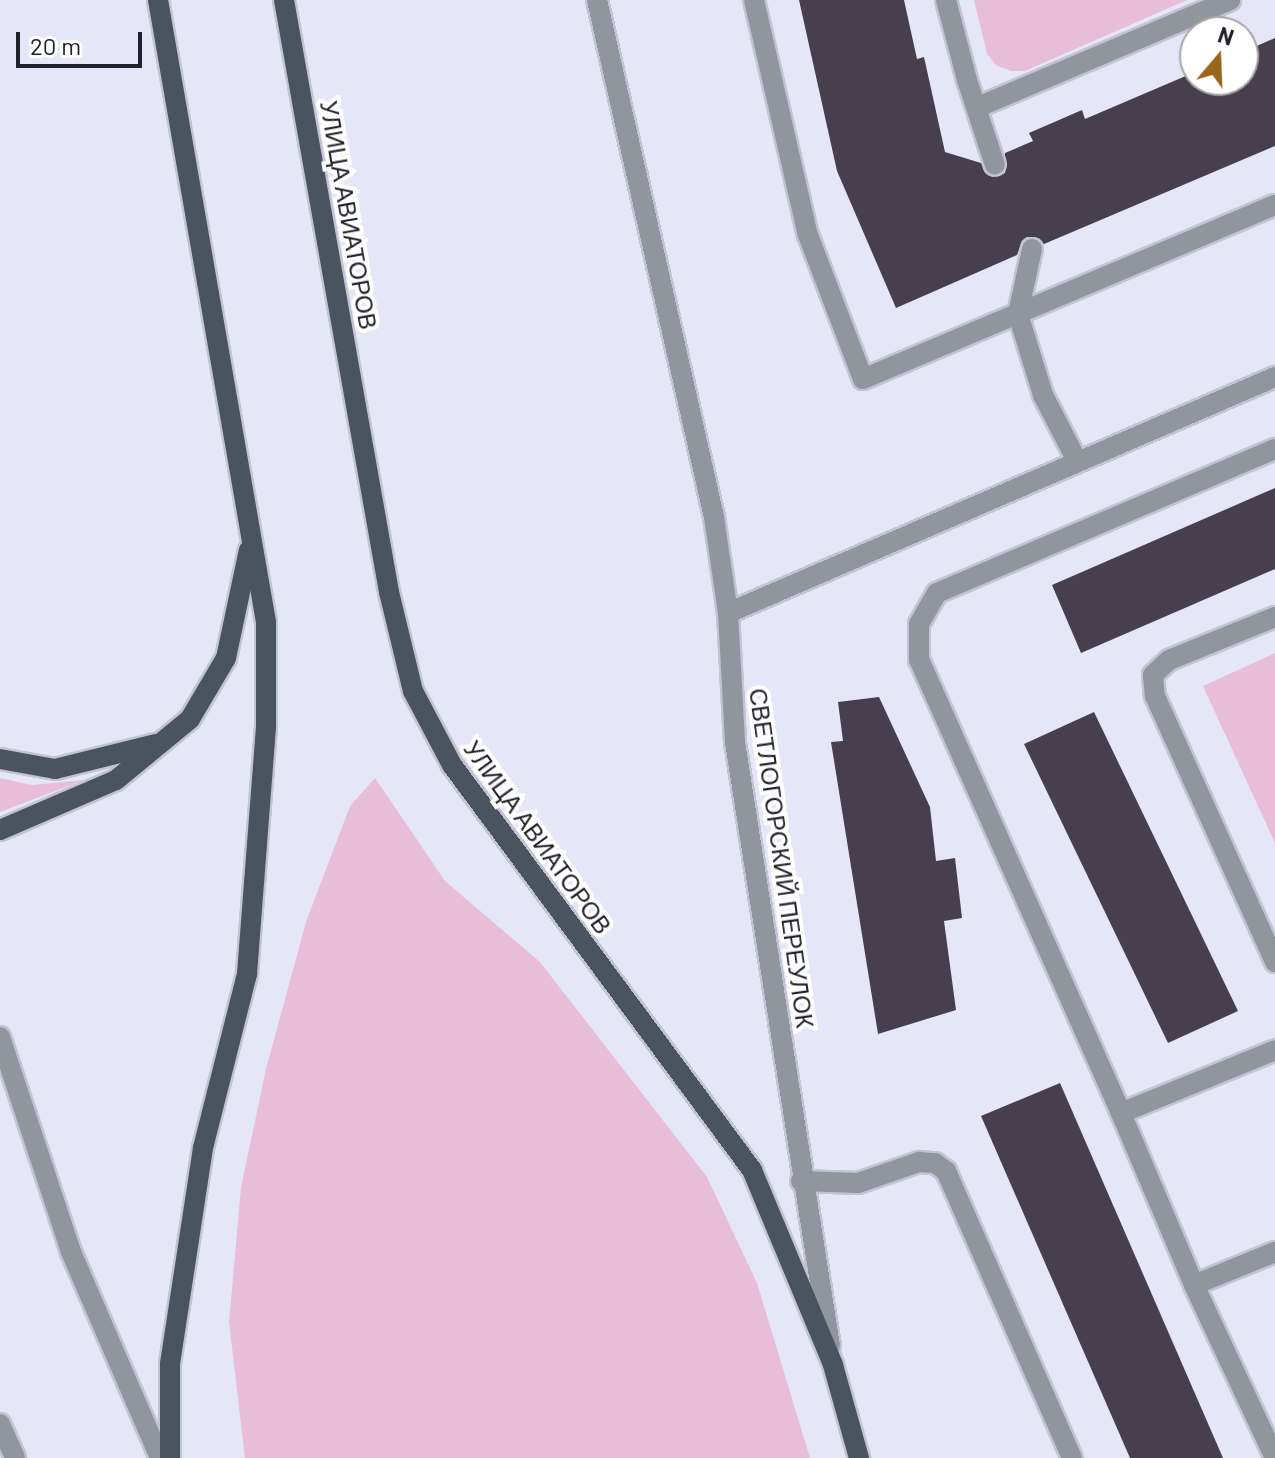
<!DOCTYPE html>
<html>
<head>
<meta charset="utf-8">
<style>
	body { margin:0 }
	#map { position:relative; width:1275px; height:1458px; overflow:hidden; background:#e6e6f9; font-family:Barlow,sans-serif }
	div>[style] { position:absolute }
	[style*='--x'] { left:calc(var(--x)*1px); top:calc(var(--y)*1px); width:calc(var(--w)*1px); rotate:calc(var(--a)*1deg) }
	.green>* { inset:0; background:#e7bed5 }
	.building>* { inset:0; background:#483f4d }
	.roads { filter:drop-shadow(2px 0 #c3c3d3) drop-shadow(-2px 0 #c3c3d3) drop-shadow(0 2px #c3c3d3) drop-shadow(0 -2px #c3c3d3) }
	.lane>* { height:20px; margin:-10px; padding:0 10px; transform-origin:10px; border-radius:10px; background:#91969d }
	.street>* { height:20px; margin:-10px; padding:0 10px; transform-origin:10px; border-radius:10px; background:#91969d }
	.primary>* { height:20px; margin:-10px; padding:0 10px; transform-origin:10px; border-radius:10px; background:#4a535e }
	span { translate:-50% -50%; white-space:nowrap; text-align:center; line-height:1.15; -webkit-text-stroke:8px #fff; paint-order:stroke }
	.street-label { font-size:24px; color:#212128 }
	.north { position:absolute; left:1179px; top:16px; width:80px; height:80px; box-sizing:border-box; background:#fff; border:2px solid #a6a6a9; border-radius:50%; rotate:19deg; font-size:22px; font-weight:700; line-height:32px; text-align:center; color:#212128 }
	.north::after { content:''; display:block; margin:auto; width:28px; height:36px; background:#99651b; clip-path:polygon(50% 0,100% 100%,50% 72%,0 100%) }
	.scale { position:absolute; left:16px; top:32px; width:126px; height:36px; box-sizing:border-box; border:4px solid #212128; border-top:0; padding-left:10px; font-size:24px; line-height:28px; white-space:nowrap; color:#212128; -webkit-text-stroke:6px #fff; paint-order:stroke }
</style>
</head>
<body>
<div id="map">
	<div class="green">
		<div style="clip-path:polygon(974px 0,1187px 0,1025px 71px,1012px 71px,997px 66px,987px 54px)"></div>
		<div style="clip-path:polygon(1275px 653px,1275px 843px,1203px 686px)"></div>
		<div style="clip-path:polygon(0 778px,32px 785px,84px 780px,0 812px)"></div>
		<div style="clip-path:polygon(375px 778px,445px 881px,540px 962px,707px 1177px,757px 1283px,810px 1458px,245px 1458px,229px 1322px,241px 1187px,266px 1069px,306px 922px,350px 806px)"></div>
	</div>
	<div class="building">
		<div style="clip-path:polygon(799px 0,904px 0,917px 59px,924px 57px,945px 152px,981px 163px,992px 177px,1005px 173px,1005px 153px,1033px 141px,1029px 133px,1082px 110px,1085px 119px,1195px 72px,1195px 80px,1243px 80px,1243px 52px,1275px 38px,1275px 146px,1044px 244px,1035px 237px,1027px 237px,1022px 241px,1017px 255px,896px 308px,837px 171px)"></div>
		<div style="clip-path:polygon(1275px 488px,1275px 569px,1081px 653px,1052px 585px)"></div>
		<div style="clip-path:polygon(879px 697px,930px 807px,936px 861px,955px 858px,962px 918px,944px 921px,956px 1010px,878px 1034px,831px 742px,843px 741px,838px 702px)"></div>
		<div style="clip-path:polygon(1094px 712px,1238px 1011px,1168px 1043px,1024px 744px)"></div>
		<div style="clip-path:polygon(1060px 1083px,1223px 1458px,1130px 1458px,981px 1116px)"></div>
	</div>
	<div class="roads">
		<div class="lane">
			<div style="--x:597;--y:0;--w:530;--a:77.25"></div>
			<div style="--x:714;--y:517;--w:97;--a:81.7"></div>
			<div style="--x:754;--y:0;--w:241;--a:77.1"></div>
			<div style="--x:808;--y:235;--w:154;--a:69.1"></div>
			<div style="--x:863;--y:379;--w:447;--a:-22.9"></div>
			<div style="--x:946;--y:0;--w:83;--a:75.3"></div>
			<div style="--x:967;--y:80;--w:89;--a:71.8"></div>
			<div style="--x:978;--y:107;--w:274;--a:-23"></div>
			<div style="--x:1032;--y:249;--w:66;--a:102.2"></div>
			<div style="--x:1018;--y:314;--w:85;--a:72.8"></div>
			<div style="--x:1043;--y:395;--w:74;--a:62.7"></div>
			<div style="--x:1275;--y:617;--w:114;--a:157.9"></div>
			<div style="--x:1169;--y:660;--w:22;--a:137"></div>
			<div style="--x:1153;--y:675;--w:21;--a:85"></div>
			<div style="--x:1155;--y:696;--w:292;--a:65.7"></div>
			<div style="--x:1121;--y:1113;--w:166;--a:-22.2"></div>
			<div style="--x:801;--y:1181;--w:57;--a:2"></div>
			<div style="--x:858;--y:1183;--w:65;--a:-19"></div>
			<div style="--x:919;--y:1162;--w:16;--a:4"></div>
			<div style="--x:935;--y:1163;--w:14;--a:36"></div>
			<div style="--x:946;--y:1171;--w:313;--a:66.3"></div>
			<div style="--x:1194;--y:1285;--w:87;--a:-22.2"></div>
			<div style="--x:0;--y:1424;--w:37;--a:66"></div>
			<div style="--x:1275;--y:1458;--w:191;--a:-115.1"></div>
			<div style="--x:1194;--y:1285;--w:187;--a:-113"></div>
			<div style="--x:1121;--y:1113;--w:496;--a:-114"></div>
			<div style="--x:919;--y:660;--w:36;--a:-90"></div>
			<div style="--x:919;--y:624;--w:36;--a:-60"></div>
			<div style="--x:937;--y:593;--w:367;--a:-23.1"></div>
		</div>
		<div class="street">
			<div style="--x:0;--y:1037;--w:226;--a:71.7"></div>
			<div style="--x:71;--y:1252;--w:224;--a:66.6"></div>
			<div style="--x:830;--y:1346;--w:611;--a:-98.94"></div>
			<div style="--x:735;--y:742;--w:129;--a:-93.1"></div>
			<div style="--x:728;--y:613;--w:596;--a:-23.34"></div>
		</div>
		<div class="primary">
			<div style="--x:158;--y:0;--w:631;--a:80.15"></div>
			<div style="--x:266;--y:622;--w:105;--a:90"></div>
			<div style="--x:266;--y:727;--w:248;--a:94.4"></div>
			<div style="--x:247;--y:974;--w:179;--a:104.2"></div>
			<div style="--x:203;--y:1148;--w:219;--a:98.7"></div>
			<div style="--x:170;--y:1364;--w:94;--a:90"></div>
			<div style="--x:284;--y:0;--w:601;--a:79.94"></div>
			<div style="--x:389;--y:592;--w:102;--a:76.4"></div>
			<div style="--x:413;--y:691;--w:84;--a:62.2"></div>
			<div style="--x:452;--y:765;--w:504;--a:53.47"></div>
			<div style="--x:752;--y:1170;--w:211;--a:67.4"></div>
			<div style="--x:833;--y:1365;--w:97;--a:74.4"></div>
			<div style="--x:0;--y:759;--w:56;--a:10.3"></div>
			<div style="--x:55;--y:769;--w:104;--a:-13.9"></div>
			<div style="--x:0;--y:830;--w:126;--a:-23.3"></div>
			<div style="--x:116;--y:780;--w:96;--a:-39.5"></div>
			<div style="--x:190;--y:719;--w:71;--a:-59.5"></div>
			<div style="--x:226;--y:658;--w:110;--a:-78"></div>
		</div>
	</div>
	<div class="street-label">
		<span style="left:349px;top:215px;rotate:80deg">УЛИЦА АВИАТОРОВ</span>
		<span style="left:538px;top:837px;rotate:54deg">УЛИЦА АВИАТОРОВ</span>
		<span style="left:782px;top:858px;rotate:82deg">СВЕТЛОГОРСКИЙ ПЕРЕУЛОК</span>
	</div>
	<div class="north">N</div>
	<div class="scale">20 m</div>
</div>
</body>
</html>
